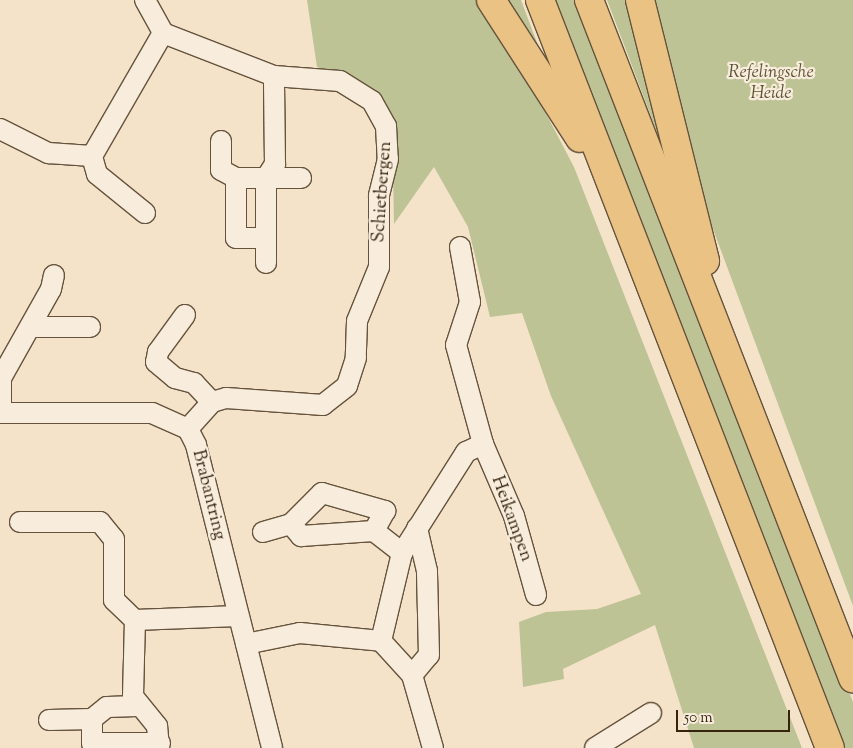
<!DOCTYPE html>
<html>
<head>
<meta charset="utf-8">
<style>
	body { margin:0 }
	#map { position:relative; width:853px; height:748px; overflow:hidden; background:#f5e3c9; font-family:"Sorts Mill Goudy",serif }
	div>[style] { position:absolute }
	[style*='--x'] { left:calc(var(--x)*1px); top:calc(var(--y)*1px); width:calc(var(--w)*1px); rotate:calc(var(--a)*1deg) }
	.green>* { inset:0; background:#bec395 }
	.roads { filter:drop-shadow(1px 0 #65533d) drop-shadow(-1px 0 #65533d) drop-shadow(0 1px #65533d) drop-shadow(0 -1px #65533d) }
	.minor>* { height:20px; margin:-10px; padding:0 10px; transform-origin:10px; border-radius:10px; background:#f8eddc }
	.highway>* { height:28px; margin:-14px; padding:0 14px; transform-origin:14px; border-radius:14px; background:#eac284 }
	span { translate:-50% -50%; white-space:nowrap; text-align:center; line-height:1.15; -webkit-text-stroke:4.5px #f8eddc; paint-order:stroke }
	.park-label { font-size:18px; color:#5e5336; font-style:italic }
	.street-label { font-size:18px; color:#35230e }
	.scale { position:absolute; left:676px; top:710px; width:114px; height:22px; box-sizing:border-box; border:2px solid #35230e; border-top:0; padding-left:6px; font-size:15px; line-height:18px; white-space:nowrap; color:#35230e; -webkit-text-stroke:4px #f8eddc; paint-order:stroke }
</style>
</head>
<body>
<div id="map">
	<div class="green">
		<div style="clip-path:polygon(307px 0,478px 0,519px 62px,574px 167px,802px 748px,694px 748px,655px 625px,563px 669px,564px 679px,523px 687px,519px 622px,546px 612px,597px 609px,641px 594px,551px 396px,522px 313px,490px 317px,468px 227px,434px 167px,394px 224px,392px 123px,350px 79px,317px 67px)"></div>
		<div style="clip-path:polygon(498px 0,521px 0,550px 77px)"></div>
		<div style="clip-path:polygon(548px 0,581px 0,853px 702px,853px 748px,838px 748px)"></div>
		<div style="clip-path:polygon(607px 0,630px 0,675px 180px,623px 42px)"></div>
		<div style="clip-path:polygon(649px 0,853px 0,853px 606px,700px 194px)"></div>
	</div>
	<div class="roads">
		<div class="minor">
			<div style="--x:145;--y:0;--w:38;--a:61"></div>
			<div style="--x:163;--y:33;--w:119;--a:21.2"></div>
			<div style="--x:274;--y:76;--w:66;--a:4.3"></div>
			<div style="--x:340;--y:81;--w:38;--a:32"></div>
			<div style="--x:372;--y:101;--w:29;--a:61"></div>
			<div style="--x:386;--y:126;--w:33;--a:87"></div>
			<div style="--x:388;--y:159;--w:38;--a:104"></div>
			<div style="--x:379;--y:196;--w:71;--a:90"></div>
			<div style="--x:379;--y:267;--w:58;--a:112.2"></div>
			<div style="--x:357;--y:321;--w:37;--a:92"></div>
			<div style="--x:356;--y:358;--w:29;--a:108"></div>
			<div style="--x:347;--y:386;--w:31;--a:142"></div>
			<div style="--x:323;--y:405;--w:97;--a:-175.9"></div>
			<div style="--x:226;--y:398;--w:15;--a:164"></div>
			<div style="--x:212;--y:402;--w:36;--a:132"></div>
			<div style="--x:0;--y:129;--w:54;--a:26.6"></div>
			<div style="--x:48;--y:153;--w:44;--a:3.9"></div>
			<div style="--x:221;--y:141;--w:29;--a:90"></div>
			<div style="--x:221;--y:170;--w:17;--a:28"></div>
			<div style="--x:145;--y:213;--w:62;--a:-140.9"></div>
			<div style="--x:97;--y:174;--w:19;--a:-106"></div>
			<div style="--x:92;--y:156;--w:142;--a:-60"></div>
			<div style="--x:266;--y:238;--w:30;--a:180"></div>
			<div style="--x:236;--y:238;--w:60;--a:-90"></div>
			<div style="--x:236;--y:178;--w:65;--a:0"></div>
			<div style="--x:460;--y:247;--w:56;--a:79.7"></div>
			<div style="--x:470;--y:302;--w:45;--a:108"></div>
			<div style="--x:456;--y:345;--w:103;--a:74.7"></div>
			<div style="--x:483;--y:444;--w:78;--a:66.7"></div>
			<div style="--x:514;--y:516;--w:82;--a:74.4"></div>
			<div style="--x:266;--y:263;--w:85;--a:-90"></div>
			<div style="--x:266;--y:178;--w:17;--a:-57"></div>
			<div style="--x:275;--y:164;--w:88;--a:-90.7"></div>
			<div style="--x:185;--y:315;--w:46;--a:126.1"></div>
			<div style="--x:158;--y:352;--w:10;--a:101"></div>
			<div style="--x:156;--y:362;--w:25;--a:40"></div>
			<div style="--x:175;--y:378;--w:20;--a:15"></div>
			<div style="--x:194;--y:383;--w:26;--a:47"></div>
			<div style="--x:31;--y:327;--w:59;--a:0"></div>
			<div style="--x:0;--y:413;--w:152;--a:0"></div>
			<div style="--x:152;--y:413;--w:39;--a:24"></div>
			<div style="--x:188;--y:429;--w:18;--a:63"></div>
			<div style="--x:196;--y:445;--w:312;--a:75.9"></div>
			<div style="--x:1;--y:413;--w:35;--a:-90"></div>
			<div style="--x:1;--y:378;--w:102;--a:-60.7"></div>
			<div style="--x:51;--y:289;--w:14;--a:-78"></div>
			<div style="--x:20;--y:522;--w:80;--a:0"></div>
			<div style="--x:100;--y:522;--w:22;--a:51"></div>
			<div style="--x:114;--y:539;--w:61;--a:90"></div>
			<div style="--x:114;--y:600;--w:29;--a:44"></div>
			<div style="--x:291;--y:524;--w:44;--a:-45"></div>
			<div style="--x:322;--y:493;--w:66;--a:15.9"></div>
			<div style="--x:385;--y:511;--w:23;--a:119"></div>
			<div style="--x:263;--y:532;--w:29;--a:-16"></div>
			<div style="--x:291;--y:524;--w:16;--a:50"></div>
			<div style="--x:301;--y:536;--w:73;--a:-3.9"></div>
			<div style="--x:374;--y:531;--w:36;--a:38"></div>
			<div style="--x:381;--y:641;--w:90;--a:-76.6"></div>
			<div style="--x:402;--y:553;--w:120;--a:-57.6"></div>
			<div style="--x:466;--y:452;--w:19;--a:-25"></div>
			<div style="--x:246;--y:644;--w:55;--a:-11.5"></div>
			<div style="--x:300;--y:633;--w:81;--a:5.6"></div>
			<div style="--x:381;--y:641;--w:46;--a:47.6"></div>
			<div style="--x:412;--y:675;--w:76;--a:74"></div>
			<div style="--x:412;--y:675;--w:26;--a:-50"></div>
			<div style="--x:429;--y:655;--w:84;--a:-91.4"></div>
			<div style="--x:427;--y:571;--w:44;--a:-103.1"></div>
			<div style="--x:92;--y:719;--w:24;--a:90"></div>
			<div style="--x:92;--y:743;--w:68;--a:0"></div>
			<div style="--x:49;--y:720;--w:43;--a:-1.3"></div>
			<div style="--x:92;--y:719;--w:19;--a:-39"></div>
			<div style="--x:107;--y:707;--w:30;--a:-2"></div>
			<div style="--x:159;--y:748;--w:22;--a:-95"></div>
			<div style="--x:157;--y:726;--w:38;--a:-129"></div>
			<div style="--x:133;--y:696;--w:76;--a:-88.5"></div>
			<div style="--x:135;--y:620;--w:103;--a:-2.2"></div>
			<div style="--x:595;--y:748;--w:66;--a:-32"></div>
		</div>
		<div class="highway">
			<div style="--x:491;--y:0;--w:164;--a:57.2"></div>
			<div style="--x:540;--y:0;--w:802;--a:68.81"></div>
			<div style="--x:589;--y:0;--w:728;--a:68.73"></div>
			<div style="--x:640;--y:0;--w:269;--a:76"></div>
		</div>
	</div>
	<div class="park-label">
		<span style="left:771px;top:84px">Refelingsche<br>Heide</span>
	</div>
	<div class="street-label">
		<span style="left:383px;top:192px;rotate:-86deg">Schietbergen</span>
		<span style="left:208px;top:495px;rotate:76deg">Brabantring</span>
		<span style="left:511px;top:519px;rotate:70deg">Heikampen</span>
	</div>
	<div class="scale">50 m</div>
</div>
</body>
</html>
